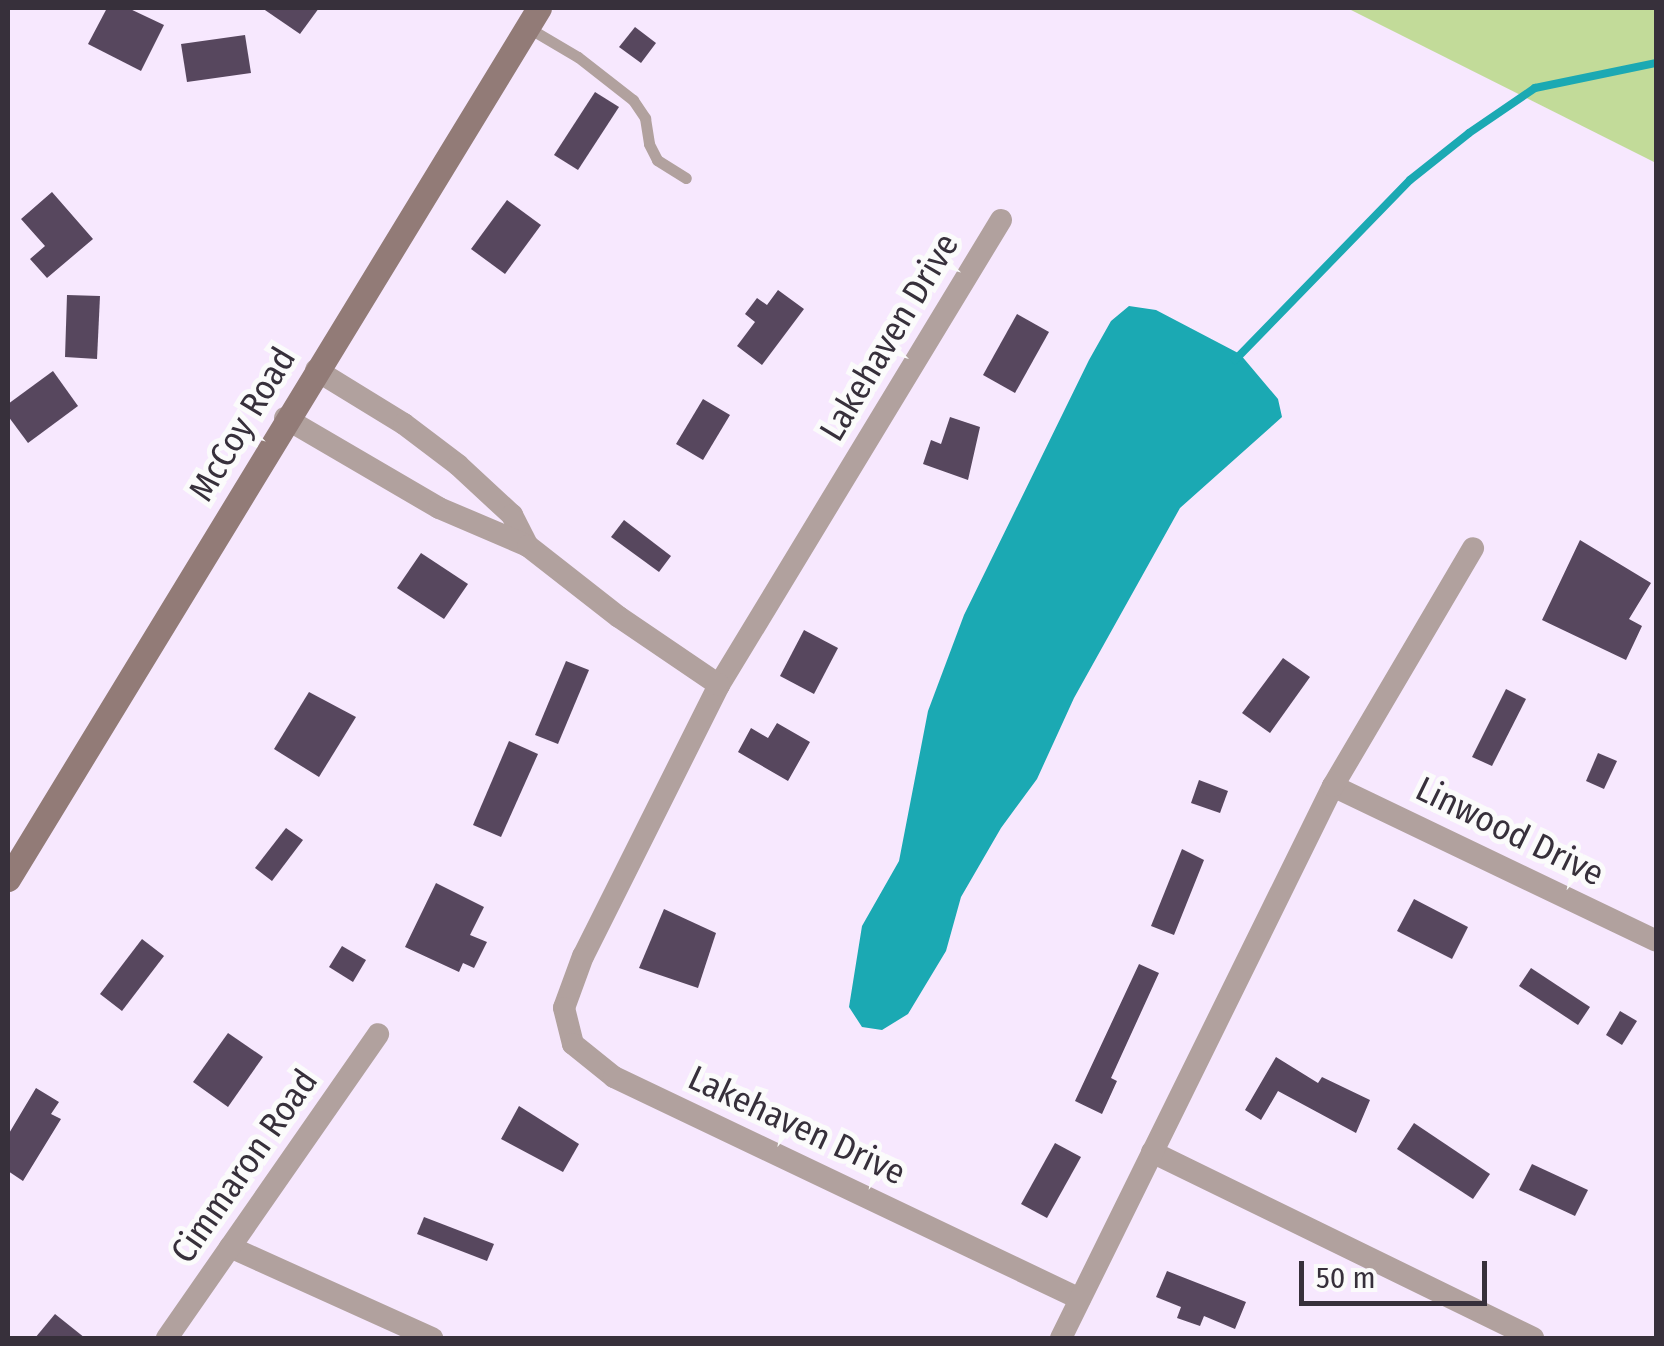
<!DOCTYPE html>
<html>
<head>
<meta charset="utf-8">
<style>
	body { margin:0 }
	#map { position:relative; width:1664px; height:1346px; overflow:hidden; background:#f7e8fe; font-family:"Fira Sans Condensed",sans-serif }
	div>[style] { position:absolute }
	[style*='--x'] { left:calc(var(--x)*1px); top:calc(var(--y)*1px); width:calc(var(--w)*1px); rotate:calc(var(--a)*1deg) }
	.green>* { inset:0; background:#c2db99 }
	.water>* { inset:0; background:#1ba9b3 }
	.stream>* { height:8px; margin:-4px; padding:0 4px; transform-origin:4px; border-radius:4px; background:#1ba9b3 }
	.building>* { inset:0; background:#57475e }
	.service>* { height:11px; margin:-5.5px; padding:0 5.5px; transform-origin:5.5px; border-radius:5.5px; background:#b1a19e }
	.minor>* { height:22px; margin:-11px; padding:0 11px; transform-origin:11px; border-radius:11px; background:#b1a19e }
	.secondary>* { height:25px; margin:-12.5px; padding:0 12.5px; transform-origin:12.5px; border-radius:12.5px; background:#927b77 }
	span { translate:-50% -50%; white-space:nowrap; text-align:center; line-height:1.15; -webkit-text-stroke:10px #fbfbfb; paint-order:stroke }
	.street-label { font-size:35px; color:#37303b }
	.frame { position:absolute; inset:0; border:10px solid #37303b; pointer-events:none }
	.scale { position:absolute; left:1299px; top:1261px; width:188px; height:45px; box-sizing:border-box; border:5px solid #37303b; border-top:0; padding-left:12px; font-size:30px; line-height:35px; white-space:nowrap; color:#37303b; -webkit-text-stroke:8px #fbfbfb; paint-order:stroke }
</style>
</head>
<body>
<div id="map">
	<div class="green">
		<div style="clip-path:polygon(1347px 8px,1656px 8px,1656px 163px)"></div>
	</div>
	<div class="water">
		<div style="clip-path:polygon(1129px 306px,1156px 310px,1240px 354px,1278px 399px,1282px 417px,1180px 508px,1074px 698px,1037px 779px,1001px 828px,961px 897px,946px 951px,908px 1014px,882px 1030px,862px 1027px,849px 1007px,862px 926px,899px 861px,928px 711px,964px 615px,1089px 360px,1111px 321px)"></div>
	</div>
	<div class="stream">
		<div style="--x:1235;--y:360;--w:251;--a:-45.8"></div>
		<div style="--x:1410;--y:180;--w:75;--a:-38.5"></div>
		<div style="--x:1469;--y:133;--w:80;--a:-34.3"></div>
		<div style="--x:1535;--y:88;--w:124;--a:-11.7"></div>
	</div>
	<div class="building">
		<div style="clip-path:polygon(107px 8px,128px 8px,164px 25px,141px 71px,88px 44px)"></div>
		<div style="clip-path:polygon(262px 8px,319px 8px,300px 34px)"></div>
		<div style="clip-path:polygon(635px 27px,656px 43px,641px 63px,619px 47px)"></div>
		<div style="clip-path:polygon(245px 35px,251px 73px,187px 82px,181px 44px)"></div>
		<div style="clip-path:polygon(595px 92px,619px 107px,578px 170px,554px 155px)"></div>
		<div style="clip-path:polygon(52px 192px,93px 239px,47px 278px,30px 259px,45px 246px,21px 219px)"></div>
		<div style="clip-path:polygon(507px 200px,541px 225px,505px 274px,471px 249px)"></div>
		<div style="clip-path:polygon(778px 290px,804px 309px,762px 365px,737px 346px,755px 322px,745px 314px,757px 298px,767px 305px)"></div>
		<div style="clip-path:polygon(67px 295px,100px 296px,97px 359px,65px 357px)"></div>
		<div style="clip-path:polygon(1017px 314px,1049px 332px,1015px 393px,983px 375px)"></div>
		<div style="clip-path:polygon(53px 371px,78px 406px,28px 443px,8px 416px,8px 404px)"></div>
		<div style="clip-path:polygon(703px 399px,730px 415px,703px 460px,676px 444px)"></div>
		<div style="clip-path:polygon(950px 417px,980px 427px,968px 480px,923px 464px,931px 440px,941px 444px)"></div>
		<div style="clip-path:polygon(624px 520px,671px 556px,659px 572px,611px 537px)"></div>
		<div style="clip-path:polygon(1580px 540px,1651px 583px,1629px 619px,1642px 626px,1626px 660px,1542px 620px)"></div>
		<div style="clip-path:polygon(421px 553px,468px 584px,444px 619px,397px 588px)"></div>
		<div style="clip-path:polygon(804px 630px,838px 648px,814px 694px,780px 676px)"></div>
		<div style="clip-path:polygon(1283px 658px,1310px 677px,1270px 733px,1242px 713px)"></div>
		<div style="clip-path:polygon(566px 661px,589px 670px,558px 744px,535px 735px)"></div>
		<div style="clip-path:polygon(1506px 689px,1526px 699px,1492px 766px,1472px 757px)"></div>
		<div style="clip-path:polygon(309px 692px,356px 717px,319px 777px,274px 749px)"></div>
		<div style="clip-path:polygon(777px 723px,810px 742px,788px 781px,738px 752px,751px 728px,768px 738px)"></div>
		<div style="clip-path:polygon(509px 741px,538px 754px,501px 837px,473px 825px)"></div>
		<div style="clip-path:polygon(1598px 753px,1617px 761px,1604px 789px,1586px 781px)"></div>
		<div style="clip-path:polygon(1199px 780px,1228px 791px,1220px 813px,1191px 803px)"></div>
		<div style="clip-path:polygon(286px 828px,303px 840px,272px 881px,255px 868px)"></div>
		<div style="clip-path:polygon(1182px 849px,1204px 860px,1174px 935px,1151px 926px)"></div>
		<div style="clip-path:polygon(436px 883px,484px 907px,470px 935px,487px 942px,474px 968px,463px 963px,459px 972px,405px 947px)"></div>
		<div style="clip-path:polygon(1414px 899px,1468px 927px,1452px 959px,1397px 931px)"></div>
		<div style="clip-path:polygon(664px 909px,716px 933px,698px 988px,639px 968px)"></div>
		<div style="clip-path:polygon(142px 939px,164px 956px,122px 1011px,100px 994px)"></div>
		<div style="clip-path:polygon(342px 946px,366px 960px,353px 982px,329px 967px)"></div>
		<div style="clip-path:polygon(1139px 964px,1159px 973px,1111px 1078px,1117px 1081px,1102px 1114px,1075px 1101px)"></div>
		<div style="clip-path:polygon(1531px 968px,1590px 1007px,1578px 1025px,1519px 986px)"></div>
		<div style="clip-path:polygon(1620px 1011px,1637px 1021px,1622px 1045px,1606px 1035px)"></div>
		<div style="clip-path:polygon(228px 1033px,263px 1057px,228px 1107px,193px 1082px)"></div>
		<div style="clip-path:polygon(1276px 1057px,1318px 1083px,1322px 1077px,1370px 1100px,1356px 1133px,1278px 1091px,1261px 1120px,1245px 1110px)"></div>
		<div style="clip-path:polygon(36px 1088px,59px 1102px,51px 1114px,61px 1119px,23px 1181px,8px 1171px,8px 1135px)"></div>
		<div style="clip-path:polygon(519px 1106px,579px 1144px,563px 1172px,501px 1139px)"></div>
		<div style="clip-path:polygon(1414px 1123px,1490px 1174px,1473px 1199px,1397px 1149px)"></div>
		<div style="clip-path:polygon(1055px 1143px,1081px 1157px,1047px 1218px,1021px 1204px)"></div>
		<div style="clip-path:polygon(1532px 1164px,1588px 1190px,1575px 1216px,1519px 1190px)"></div>
		<div style="clip-path:polygon(424px 1217px,494px 1244px,487px 1261px,417px 1234px)"></div>
		<div style="clip-path:polygon(1167px 1271px,1246px 1302px,1235px 1329px,1204px 1316px,1200px 1326px,1177px 1318px,1181px 1307px,1156px 1297px)"></div>
		<div style="clip-path:polygon(55px 1314px,85px 1338px,35px 1338px)"></div>
	</div>
	<div class="service">
		<div style="--x:527;--y:27;--w:59;--a:30.5"></div>
		<div style="--x:578;--y:57;--w:70;--a:38"></div>
		<div style="--x:633;--y:100;--w:22;--a:56"></div>
		<div style="--x:645;--y:118;--w:26;--a:81"></div>
		<div style="--x:649;--y:144;--w:18;--a:63"></div>
		<div style="--x:657;--y:160;--w:34;--a:32"></div>
	</div>
	<div class="minor">
		<div style="--x:1001;--y:220;--w:544;--a:121.23"></div>
		<div style="--x:719;--y:685;--w:303;--a:116.6"></div>
		<div style="--x:583;--y:956;--w:55;--a:110.1"></div>
		<div style="--x:564;--y:1008;--w:37;--a:76"></div>
		<div style="--x:573;--y:1044;--w:53;--a:38.8"></div>
		<div style="--x:614;--y:1077;--w:516;--a:25.47"></div>
		<div style="--x:316;--y:370;--w:103;--a:31.5"></div>
		<div style="--x:404;--y:424;--w:68;--a:37.2"></div>
		<div style="--x:458;--y:465;--w:74;--a:42.8"></div>
		<div style="--x:512;--y:515;--w:35;--a:63"></div>
		<div style="--x:285;--y:418;--w:178;--a:30.3"></div>
		<div style="--x:439;--y:508;--w:97;--a:23.1"></div>
		<div style="--x:528;--y:546;--w:115;--a:38"></div>
		<div style="--x:619;--y:617;--w:121;--a:34.2"></div>
		<div style="--x:1333;--y:786;--w:358;--a:25.6"></div>
		<div style="--x:1152;--y:1152;--w:424;--a:26"></div>
		<div style="--x:230;--y:1247;--w:222;--a:24.3"></div>
		<div style="--x:167;--y:1338;--w:370;--a:-55.2"></div>
		<div style="--x:1061;--y:1338;--w:615;--a:-63.77"></div>
		<div style="--x:1333;--y:786;--w:276;--a:-59.5"></div>
	</div>
	<div class="secondary">
		<div style="--x:8;--y:879;--w:1020;--a:-58.63"></div>
	</div>
	<div class="street-label">
		<span style="left:889px;top:337px;rotate:-59deg">Lakehaven Drive</span>
		<span style="left:242px;top:424px;rotate:-59deg">McCoy Road</span>
		<span style="left:1510px;top:831px;rotate:26deg">Linwood Drive</span>
		<span style="left:797px;top:1125px;rotate:25deg">Lakehaven Drive</span>
		<span style="left:244px;top:1166px;rotate:-55deg">Cimmaron Road</span>
	</div>
	<div class="frame"></div>
	<div class="scale">50 m</div>
</div>
</body>
</html>
